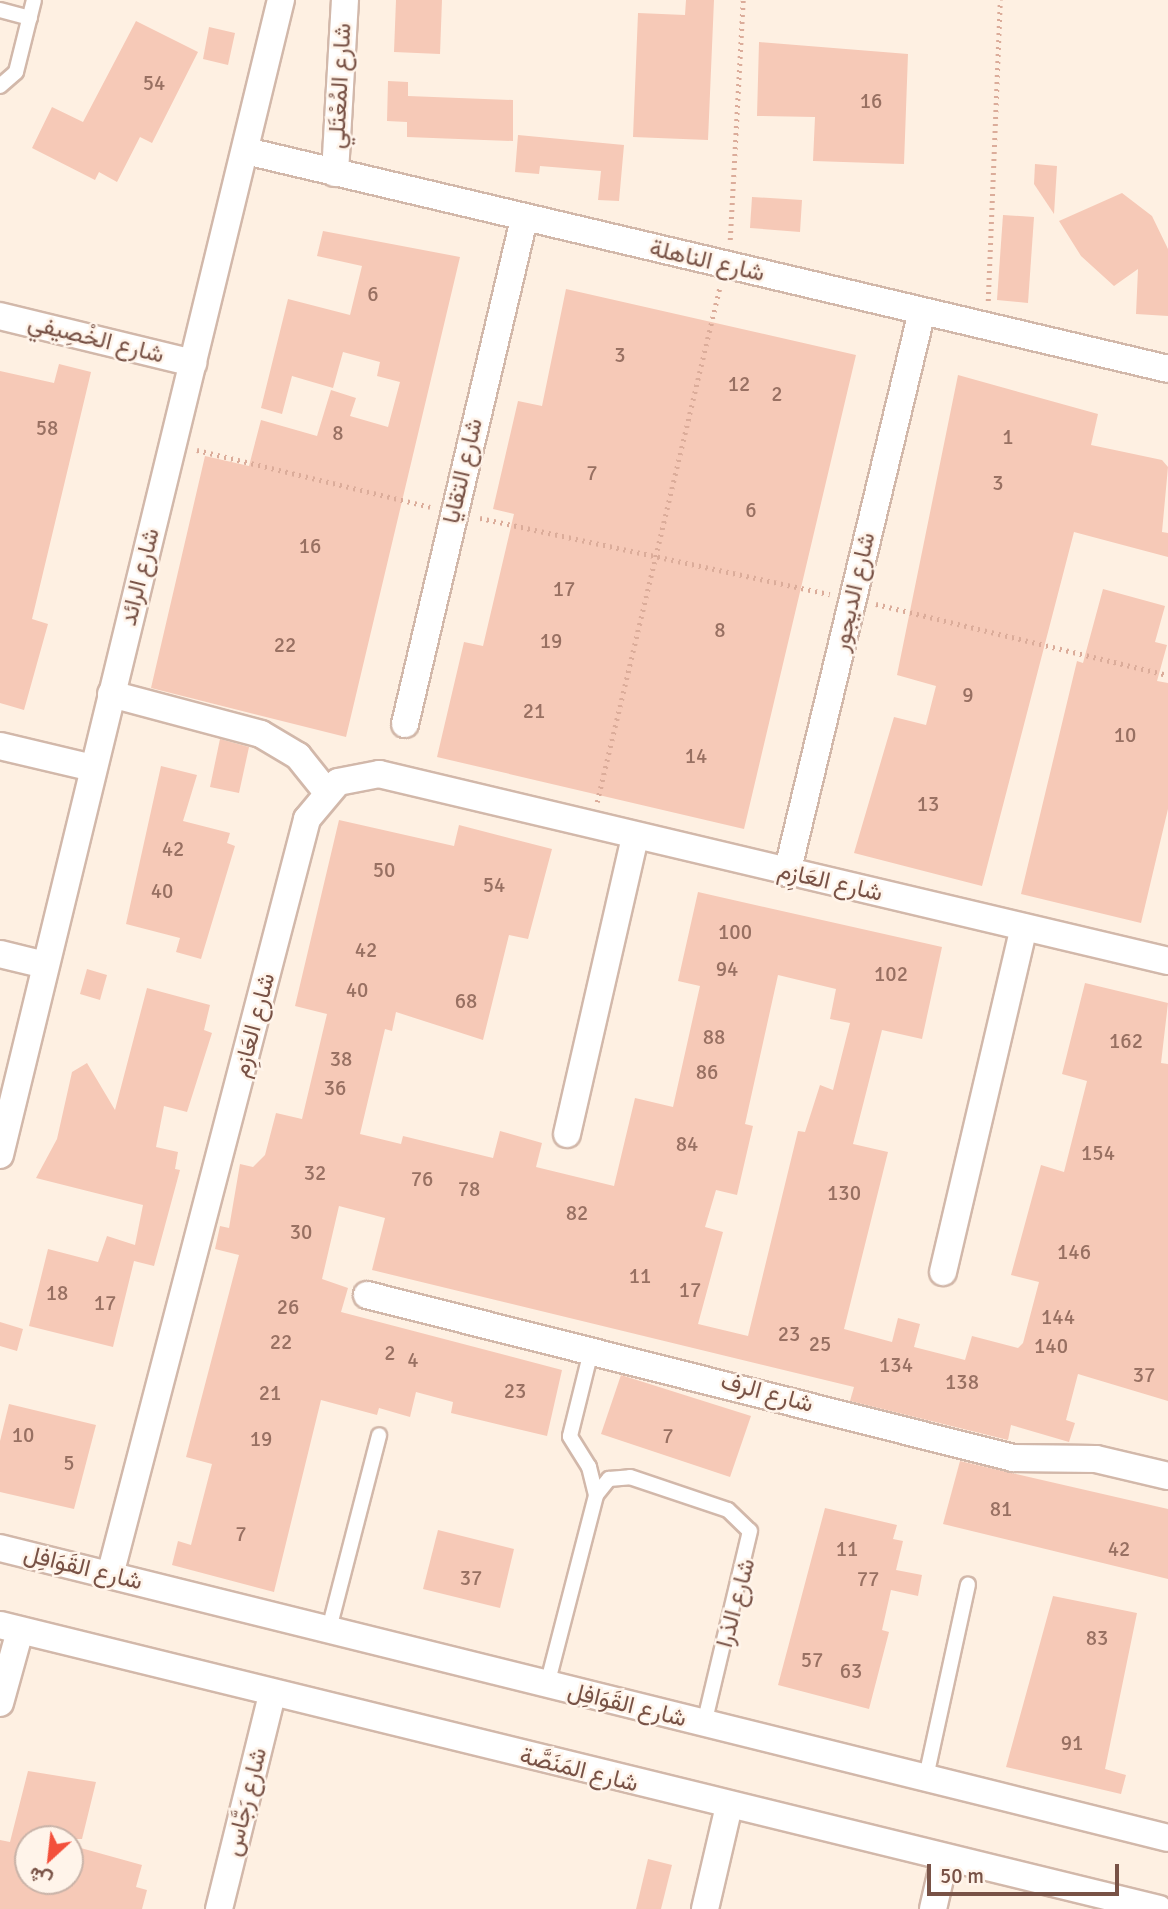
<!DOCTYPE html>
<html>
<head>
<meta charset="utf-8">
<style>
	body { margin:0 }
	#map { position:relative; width:1168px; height:1909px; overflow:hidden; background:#fef0e2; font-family:Signika,Vazirmatn,sans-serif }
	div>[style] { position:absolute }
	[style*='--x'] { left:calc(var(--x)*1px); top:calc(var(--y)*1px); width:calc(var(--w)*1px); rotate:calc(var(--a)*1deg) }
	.building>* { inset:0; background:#f6c9b7 }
	.path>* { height:4.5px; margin-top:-2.25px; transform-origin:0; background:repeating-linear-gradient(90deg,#dbac9a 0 2px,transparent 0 7px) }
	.roads { filter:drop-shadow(2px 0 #d2b8aa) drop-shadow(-2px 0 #d2b8aa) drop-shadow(0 2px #d2b8aa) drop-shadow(0 -2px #d2b8aa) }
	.service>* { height:14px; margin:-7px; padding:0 7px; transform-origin:7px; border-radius:7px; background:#fff }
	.minor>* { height:26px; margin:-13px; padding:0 13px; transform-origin:13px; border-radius:13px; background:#fff }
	span { translate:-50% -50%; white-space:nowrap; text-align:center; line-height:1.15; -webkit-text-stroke:5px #fff4ea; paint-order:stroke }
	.number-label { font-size:21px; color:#987062 }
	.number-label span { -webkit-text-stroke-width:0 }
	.street-label { font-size:24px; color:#785246 }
	.north { position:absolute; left:14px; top:1825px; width:70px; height:70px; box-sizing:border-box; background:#fff4ea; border:2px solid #c9b3a8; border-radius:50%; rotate:207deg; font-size:19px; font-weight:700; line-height:28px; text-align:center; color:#785246 }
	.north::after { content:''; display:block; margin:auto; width:24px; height:32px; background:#f3503b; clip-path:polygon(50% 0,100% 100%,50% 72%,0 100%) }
	.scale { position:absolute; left:927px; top:1864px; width:192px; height:32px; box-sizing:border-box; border:4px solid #785246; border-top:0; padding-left:9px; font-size:21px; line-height:24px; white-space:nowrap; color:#785246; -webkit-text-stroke:5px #fff4ea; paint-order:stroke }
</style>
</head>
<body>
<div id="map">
	<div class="building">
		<div style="clip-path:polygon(396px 0,442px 0,440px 54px,394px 52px)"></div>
		<div style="clip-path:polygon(686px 0,714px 0,708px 140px,633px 137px,638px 13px,685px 15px)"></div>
		<div style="clip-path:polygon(136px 21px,198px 52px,152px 143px,140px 137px,117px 182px,99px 172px,95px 180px,32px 148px,52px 107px,83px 122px)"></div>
		<div style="clip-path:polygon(209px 27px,235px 33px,228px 65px,203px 59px)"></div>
		<div style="clip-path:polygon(759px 42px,908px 54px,904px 164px,813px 161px,815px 117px,757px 116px)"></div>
		<div style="clip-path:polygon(388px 81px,408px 82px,408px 96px,513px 100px,513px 141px,407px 137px,407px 122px,387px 121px)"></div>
		<div style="clip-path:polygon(518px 135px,624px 145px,619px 201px,598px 200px,601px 171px,540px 166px,539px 174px,515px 172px)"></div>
		<div style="clip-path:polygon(1035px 164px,1057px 166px,1054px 214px,1034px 184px)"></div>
		<div style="clip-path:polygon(1122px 193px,1152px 216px,1168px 249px,1168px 316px,1136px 314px,1138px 269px,1114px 286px,1081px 256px,1059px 221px)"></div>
		<div style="clip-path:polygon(752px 197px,802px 200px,800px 232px,750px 228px)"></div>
		<div style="clip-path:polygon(1003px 215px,1034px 217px,1028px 303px,997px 300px)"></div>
		<div style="clip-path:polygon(323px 231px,460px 257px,346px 737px,151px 688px,205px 456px,249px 466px,261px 420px,317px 436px,331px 390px,356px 398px,350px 416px,388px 427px,400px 382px,377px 376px,380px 362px,343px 352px,333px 388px,292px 376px,282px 414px,261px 408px,288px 299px,350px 315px,362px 266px,317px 256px)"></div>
		<div style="clip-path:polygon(566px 289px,856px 355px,744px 829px,437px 757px,464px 642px,483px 646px,514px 514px,493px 509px,518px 401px,542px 406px)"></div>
		<div style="clip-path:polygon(59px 364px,91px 372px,32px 619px,48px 624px,24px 710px,0 703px,0 371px,54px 383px)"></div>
		<div style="clip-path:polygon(958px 375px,1098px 414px,1091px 445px,1162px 460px,1168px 467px,1162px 532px,1168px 533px,1168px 557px,1074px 532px,982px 886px,854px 853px,894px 717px,926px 725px,936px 686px,897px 675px)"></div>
		<div style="clip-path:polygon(1103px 589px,1165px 606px,1155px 642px,1167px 645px,1157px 681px,1168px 683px,1168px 809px,1141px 923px,1021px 894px,1077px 661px,1083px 663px)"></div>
		<div style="clip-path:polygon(220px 739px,249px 747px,239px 793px,210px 787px)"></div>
		<div style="clip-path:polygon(161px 766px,197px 775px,183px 821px,230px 833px,227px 843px,235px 846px,201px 959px,176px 952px,180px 938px,126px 924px)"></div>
		<div style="clip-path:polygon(evenodd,339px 820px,454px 846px,459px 825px,552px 849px,528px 939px,509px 935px,483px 1040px,396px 1012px,392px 1031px,385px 1029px,360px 1134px,401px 1144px,403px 1136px,493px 1158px,500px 1131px,542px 1143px,536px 1167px,614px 1186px,635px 1098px,673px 1107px,700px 986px,678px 981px,698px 892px,942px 947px,922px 1039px,882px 1030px,853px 1144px,888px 1152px,844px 1329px,892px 1342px,898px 1318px,920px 1324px,914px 1347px,965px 1360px,972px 1336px,1018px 1348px,1023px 1343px,1039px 1282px,1011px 1275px,1041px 1165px,1064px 1172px,1087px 1081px,1062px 1074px,1085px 983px,1168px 1003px,1161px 1063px,1168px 1064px,1168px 1401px,1078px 1374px,1066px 1420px,1075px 1423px,1069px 1442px,1011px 1425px,1008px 1440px,850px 1401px,854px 1387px,372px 1270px,385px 1218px,339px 1206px,322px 1279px,348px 1288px,341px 1312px,562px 1370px,547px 1436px,451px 1413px,453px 1402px,416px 1392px,410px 1417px,379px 1408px,377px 1415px,321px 1400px,274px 1592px,172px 1565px,178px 1541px,191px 1545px,212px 1464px,186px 1457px,239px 1255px,215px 1249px,220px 1226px,229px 1228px,240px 1164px,253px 1167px,265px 1155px,276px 1113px,302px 1119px,327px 1014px,295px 1006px,339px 820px,778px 975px,836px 989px,830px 1019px,850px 1023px,833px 1090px,820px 1085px,805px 1132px,798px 1131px,748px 1336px,698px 1324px,723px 1232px,705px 1227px,716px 1190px,737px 1195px,753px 1126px,745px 1124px,778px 975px)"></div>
		<div style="clip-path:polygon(87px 969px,107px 975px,100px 1000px,80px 994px)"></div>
		<div style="clip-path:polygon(147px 988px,210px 1005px,204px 1030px,212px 1033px,187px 1112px,164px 1106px,156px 1147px,178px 1152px,175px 1169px,180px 1170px,154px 1266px,134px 1261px,113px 1347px,29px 1326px,48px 1249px,98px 1262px,107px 1236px,135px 1245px,143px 1205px,36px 1178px,57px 1139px,72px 1072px,87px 1063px,115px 1110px)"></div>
		<div style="clip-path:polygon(0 1322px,23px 1329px,17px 1351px,0 1346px)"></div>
		<div style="clip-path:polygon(621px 1375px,751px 1416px,730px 1477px,601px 1434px)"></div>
		<div style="clip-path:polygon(9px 1404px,96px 1425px,74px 1509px,0 1492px,0 1441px)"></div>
		<div style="clip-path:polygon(960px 1461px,1168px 1509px,1168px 1579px,943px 1524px)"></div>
		<div style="clip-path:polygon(825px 1508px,897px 1525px,893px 1539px,903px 1541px,896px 1570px,922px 1575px,918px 1596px,891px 1590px,882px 1630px,889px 1632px,869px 1709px,778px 1685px)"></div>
		<div style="clip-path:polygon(438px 1530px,514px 1549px,500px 1608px,423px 1589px)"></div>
		<div style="clip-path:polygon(1053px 1596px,1137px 1613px,1105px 1769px,1126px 1775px,1121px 1794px,1006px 1767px)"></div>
		<div style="clip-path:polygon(28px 1771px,96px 1782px,82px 1839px,28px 1839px,28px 1881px,70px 1884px,70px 1845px,142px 1865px,136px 1887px,147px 1890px,142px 1909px,0 1909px,0 1840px,10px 1842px)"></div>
		<div style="clip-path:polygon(648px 1859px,672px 1865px,661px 1909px,636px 1909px)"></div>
	</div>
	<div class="path">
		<div style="--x:730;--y:240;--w:240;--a:-86.9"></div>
		<div style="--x:988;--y:301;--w:301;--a:-87.7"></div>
		<div style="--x:197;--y:450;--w:240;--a:13.7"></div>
		<div style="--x:480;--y:518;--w:358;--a:12.3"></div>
		<div style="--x:876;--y:604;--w:301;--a:13.7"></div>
		<div style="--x:597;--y:802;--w:530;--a:-76.59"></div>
	</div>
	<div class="roads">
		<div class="service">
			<div style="--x:0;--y:10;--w:31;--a:15"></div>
			<div style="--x:0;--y:86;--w:21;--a:-41"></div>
			<div style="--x:16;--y:72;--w:74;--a:-76"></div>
			<div style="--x:596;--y:1495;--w:21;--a:-51"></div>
			<div style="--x:609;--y:1479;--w:21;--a:-5"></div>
			<div style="--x:630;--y:1477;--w:103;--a:18.6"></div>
			<div style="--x:728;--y:1510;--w:30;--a:44"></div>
			<div style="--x:750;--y:1531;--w:198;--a:103.4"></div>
			<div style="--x:329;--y:1629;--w:200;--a:-75.5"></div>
			<div style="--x:547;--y:1685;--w:196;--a:-75.5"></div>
			<div style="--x:596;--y:1495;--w:29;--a:-104"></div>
			<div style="--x:589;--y:1467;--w:36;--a:-122"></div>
			<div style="--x:570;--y:1436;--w:92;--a:-76.1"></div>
			<div style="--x:926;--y:1777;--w:197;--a:-77.7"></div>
		</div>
		<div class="minor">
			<div style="--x:246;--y:151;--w:947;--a:13.3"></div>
			<div style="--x:335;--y:173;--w:173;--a:-86.7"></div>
			<div style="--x:0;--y:316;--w:199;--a:13.7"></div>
			<div style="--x:111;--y:694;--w:155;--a:14.9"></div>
			<div style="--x:261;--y:734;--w:43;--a:30.7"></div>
			<div style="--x:298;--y:756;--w:45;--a:51.3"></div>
			<div style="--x:405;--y:724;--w:519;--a:-76.74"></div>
			<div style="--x:0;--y:746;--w:96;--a:13.3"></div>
			<div style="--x:787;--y:873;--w:578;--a:-76.49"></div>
			<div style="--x:0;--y:954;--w:46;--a:13.7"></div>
			<div style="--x:567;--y:1134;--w:304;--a:-77.1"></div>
			<div style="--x:0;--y:1155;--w:1189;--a:-76.33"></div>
			<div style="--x:943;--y:1272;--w:354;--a:-76.8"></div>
			<div style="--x:367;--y:1295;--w:666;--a:14.16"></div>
			<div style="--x:1013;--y:1458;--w:83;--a:0.7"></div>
			<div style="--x:1096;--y:1459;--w:74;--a:13.3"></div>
			<div style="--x:0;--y:1548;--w:1203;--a:13.94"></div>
			<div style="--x:110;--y:1575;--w:781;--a:-75.39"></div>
			<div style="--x:307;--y:819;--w:48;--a:-50"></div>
			<div style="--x:338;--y:782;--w:42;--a:-11"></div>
			<div style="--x:379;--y:774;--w:811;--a:13.33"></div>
			<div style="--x:0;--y:1625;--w:1193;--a:13.77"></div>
			<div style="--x:0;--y:1703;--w:75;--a:-74.5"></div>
			<div style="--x:219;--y:1909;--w:220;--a:-76.1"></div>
			<div style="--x:705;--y:1909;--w:106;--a:-76.9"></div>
			<div style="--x:933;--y:1909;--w:53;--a:-77"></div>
		</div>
	</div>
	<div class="number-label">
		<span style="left:154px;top:83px">54</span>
		<span style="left:871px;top:101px">16</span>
		<span style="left:373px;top:294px">6</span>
		<span style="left:620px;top:355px">3</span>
		<span style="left:739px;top:384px">12</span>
		<span style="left:777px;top:394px">2</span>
		<span style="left:47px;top:428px">58</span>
		<span style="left:338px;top:433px">8</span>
		<span style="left:1008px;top:437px">1</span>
		<span style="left:592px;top:473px">7</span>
		<span style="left:998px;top:483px">3</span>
		<span style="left:751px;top:510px">6</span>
		<span style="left:310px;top:546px">16</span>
		<span style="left:564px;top:589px">17</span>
		<span style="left:720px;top:630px">8</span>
		<span style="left:551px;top:641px">19</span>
		<span style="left:285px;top:645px">22</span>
		<span style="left:968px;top:695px">9</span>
		<span style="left:534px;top:711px">21</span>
		<span style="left:1125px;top:735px">10</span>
		<span style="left:696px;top:756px">14</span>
		<span style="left:928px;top:804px">13</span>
		<span style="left:173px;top:849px">42</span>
		<span style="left:384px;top:870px">50</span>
		<span style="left:494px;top:885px">54</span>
		<span style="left:162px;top:891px">40</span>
		<span style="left:735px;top:932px">100</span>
		<span style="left:366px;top:950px">42</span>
		<span style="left:727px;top:969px">94</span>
		<span style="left:891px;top:974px">102</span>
		<span style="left:357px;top:990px">40</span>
		<span style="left:466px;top:1001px">68</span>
		<span style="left:714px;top:1037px">88</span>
		<span style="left:1126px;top:1041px">162</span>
		<span style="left:341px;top:1059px">38</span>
		<span style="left:707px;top:1072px">86</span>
		<span style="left:335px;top:1088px">36</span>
		<span style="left:687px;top:1144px">84</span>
		<span style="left:1098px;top:1153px">154</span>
		<span style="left:315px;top:1173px">32</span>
		<span style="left:422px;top:1179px">76</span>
		<span style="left:469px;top:1189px">78</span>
		<span style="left:844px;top:1193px">130</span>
		<span style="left:577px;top:1213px">82</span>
		<span style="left:301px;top:1232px">30</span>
		<span style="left:1074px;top:1252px">146</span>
		<span style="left:640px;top:1276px">11</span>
		<span style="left:690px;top:1290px">17</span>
		<span style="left:57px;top:1293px">18</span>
		<span style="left:105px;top:1303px">17</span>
		<span style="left:288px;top:1307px">26</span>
		<span style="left:1058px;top:1317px">144</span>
		<span style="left:789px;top:1334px">23</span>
		<span style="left:281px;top:1342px">22</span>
		<span style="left:820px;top:1344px">25</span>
		<span style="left:1051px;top:1346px">140</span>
		<span style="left:390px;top:1353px">2</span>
		<span style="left:413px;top:1360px">4</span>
		<span style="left:896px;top:1365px">134</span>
		<span style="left:1144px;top:1375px">37</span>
		<span style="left:962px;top:1382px">138</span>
		<span style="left:515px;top:1391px">23</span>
		<span style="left:270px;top:1393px">21</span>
		<span style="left:23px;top:1435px">10</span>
		<span style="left:668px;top:1436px">7</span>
		<span style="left:261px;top:1439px">19</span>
		<span style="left:69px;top:1463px">5</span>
		<span style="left:1001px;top:1509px">81</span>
		<span style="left:241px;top:1534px">7</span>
		<span style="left:847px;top:1549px">11</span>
		<span style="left:1119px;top:1549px">42</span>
		<span style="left:471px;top:1578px">37</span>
		<span style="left:868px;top:1579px">77</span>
		<span style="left:1097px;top:1638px">83</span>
		<span style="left:812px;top:1660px">57</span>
		<span style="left:851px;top:1671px">63</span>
		<span style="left:1072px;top:1743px">91</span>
	</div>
	<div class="street-label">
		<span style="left:340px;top:86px;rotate:-87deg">شارع المُعْتَلي</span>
		<span style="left:707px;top:261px;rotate:13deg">شارع الناهلة</span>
		<span style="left:96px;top:339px;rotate:14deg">شارع الخْصِيفي</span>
		<span style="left:463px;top:471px;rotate:-77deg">شارع التقايا</span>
		<span style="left:140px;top:577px;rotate:-76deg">شارع الرائد</span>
		<span style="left:854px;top:592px;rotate:-77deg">شارع الديجور</span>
		<span style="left:830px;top:882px;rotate:13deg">شارع العَازِم</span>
		<span style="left:254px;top:1025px;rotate:-75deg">شارع العَازِم</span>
		<span style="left:767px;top:1393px;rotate:15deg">شارع الرف</span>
		<span style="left:83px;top:1568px;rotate:14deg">شارع القَوَافِل</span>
		<span style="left:736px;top:1603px;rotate:-75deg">شارع الذرا</span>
		<span style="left:627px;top:1705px;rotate:14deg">شارع القَوَافِل</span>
		<span style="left:579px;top:1770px;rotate:14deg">شارع المَنَصَّة</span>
		<span style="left:246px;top:1802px;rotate:-76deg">شارع رَجَّاس</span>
	</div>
	<div class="north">ش</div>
	<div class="scale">50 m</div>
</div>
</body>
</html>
